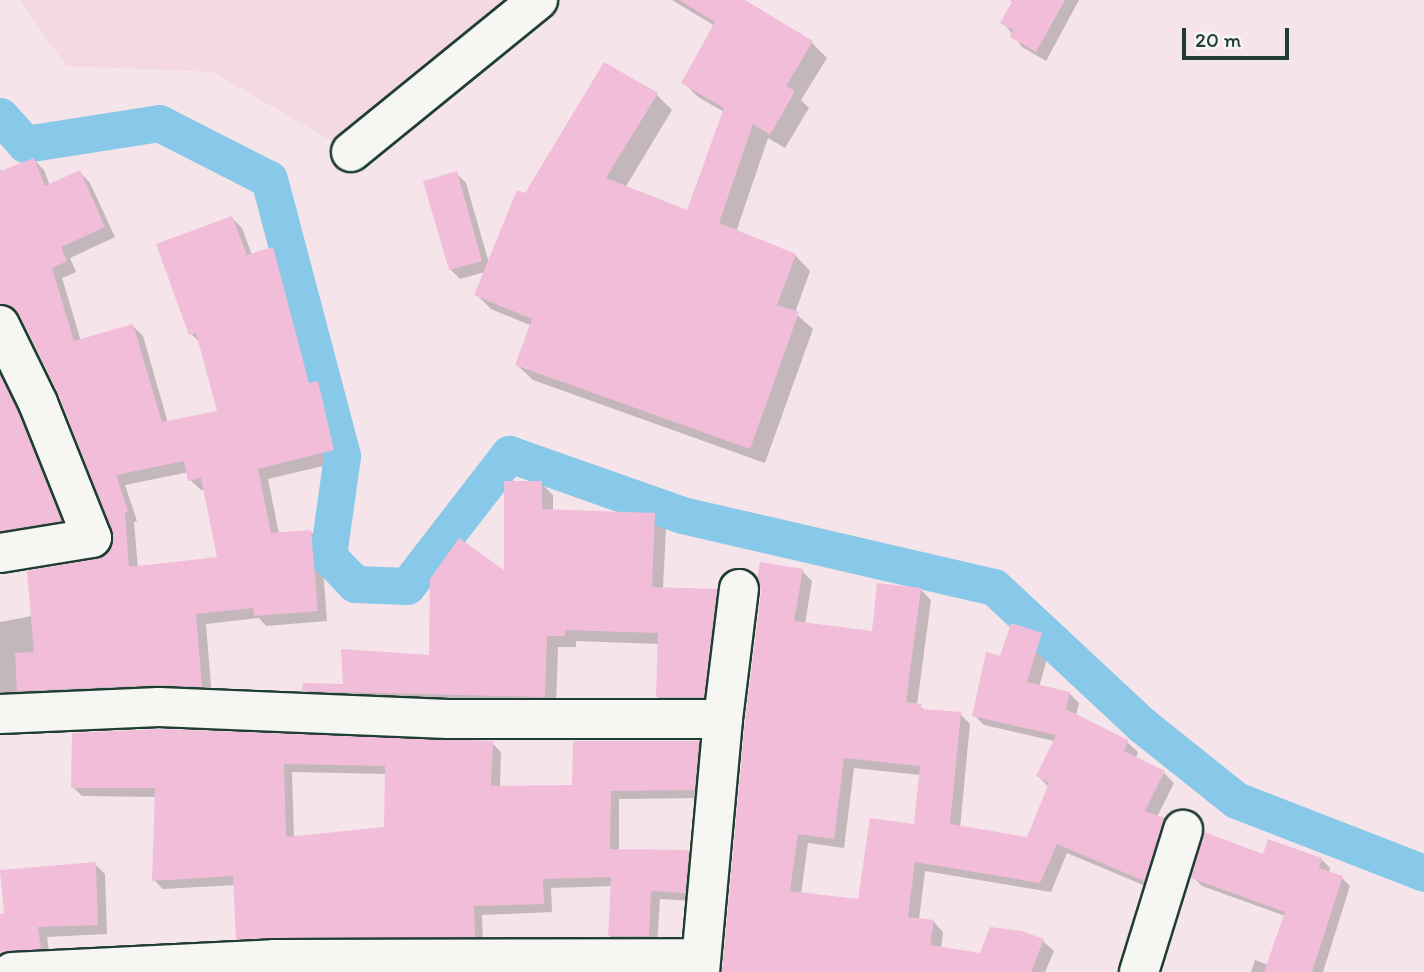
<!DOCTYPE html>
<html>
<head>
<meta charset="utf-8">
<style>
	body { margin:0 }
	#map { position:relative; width:1424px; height:972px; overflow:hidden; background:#f5e5ea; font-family:Itim,sans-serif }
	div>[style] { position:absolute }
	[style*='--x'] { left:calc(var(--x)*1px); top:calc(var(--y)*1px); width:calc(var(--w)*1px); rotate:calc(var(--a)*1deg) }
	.built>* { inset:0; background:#f4d9e5 }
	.shadow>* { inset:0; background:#0003 }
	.canal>* { height:37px; margin:-18.5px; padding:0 18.5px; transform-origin:18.5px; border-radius:18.5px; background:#88c9e9 }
	.building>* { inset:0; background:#f2bdd8 }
	.roads { filter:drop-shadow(2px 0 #1f3d34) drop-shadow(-2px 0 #1f3d34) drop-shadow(0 2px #1f3d34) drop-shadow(0 -2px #1f3d34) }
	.minor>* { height:38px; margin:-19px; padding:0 19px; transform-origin:19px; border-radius:19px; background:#f6f6f2 }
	span { translate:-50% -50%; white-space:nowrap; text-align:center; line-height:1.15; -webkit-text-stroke:7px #f6f6f2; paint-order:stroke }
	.scale { position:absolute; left:1182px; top:28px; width:107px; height:32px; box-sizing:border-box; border:4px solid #1f3d34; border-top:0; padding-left:9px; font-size:21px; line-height:24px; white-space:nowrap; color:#1f3d34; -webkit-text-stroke:5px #f6f6f2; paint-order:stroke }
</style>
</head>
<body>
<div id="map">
	<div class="built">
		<div style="clip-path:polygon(20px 0,538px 0,351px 152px,212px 72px,66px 66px)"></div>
	</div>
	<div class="shadow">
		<div style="clip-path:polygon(672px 0,742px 0,812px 43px,827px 58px,801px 100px,809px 108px,785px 148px,768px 138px,736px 232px,795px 255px,810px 271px,795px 313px,813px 329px,765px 463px,533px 380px,517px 365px,532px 326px,491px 309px,476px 294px,485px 272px,460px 279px,450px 269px,456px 173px,466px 183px,489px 263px,604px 64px,657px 95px,672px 110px,625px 188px,688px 213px,724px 112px,698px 97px,683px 82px,715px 26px)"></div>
		<div style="clip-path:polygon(1010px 0,1079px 0,1046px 61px,1022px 47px,1003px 22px,1014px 2px)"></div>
		<div style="clip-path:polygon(evenodd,34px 160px,44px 170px,50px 186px,80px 172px,90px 183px,115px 237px,70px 258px,76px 272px,62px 278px,81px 341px,133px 326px,143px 336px,168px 423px,219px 412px,201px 343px,191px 334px,232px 218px,242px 228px,252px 255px,272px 249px,283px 259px,316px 383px,328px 394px,344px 461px,268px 479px,279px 534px,311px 532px,321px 542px,327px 621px,266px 626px,259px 618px,206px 624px,212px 697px,0 705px,0 622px,32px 616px,109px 555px,115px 542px,114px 529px,59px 393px,22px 316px,14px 313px,0 317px,0 168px,1px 172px,34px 160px,189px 472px,190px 480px,201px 490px,205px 490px,220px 559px,138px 568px,134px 522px,137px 521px,125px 485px,189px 472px)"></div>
		<div style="clip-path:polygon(0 367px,28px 424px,71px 531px,0 545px)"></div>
		<div style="clip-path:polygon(541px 483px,553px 495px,553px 511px,654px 515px,666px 527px,663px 589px,716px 591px,728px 603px,715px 708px,669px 708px,657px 696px,660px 644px,576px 641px,576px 647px,558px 647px,556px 708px,316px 702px,304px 690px,345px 685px,431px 657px,506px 574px)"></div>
		<div style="clip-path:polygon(evenodd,802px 571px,812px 581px,805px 624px,873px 633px,920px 589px,931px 600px,917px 705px,927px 711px,960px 714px,970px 724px,960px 828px,1028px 839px,1049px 787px,1038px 776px,1054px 741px,984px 725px,974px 715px,1002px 658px,1041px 635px,1051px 645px,1039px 687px,1069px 693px,1079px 703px,1076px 716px,1127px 742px,1138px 752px,1136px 758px,1164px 773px,1174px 783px,1157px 817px,1175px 830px,1155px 890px,1067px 853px,1051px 892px,925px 871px,919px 920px,933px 921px,943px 932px,941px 949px,981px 955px,1022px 932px,1043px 941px,1054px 951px,1045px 972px,722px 972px,802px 571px,854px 768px,920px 775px,915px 826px,860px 901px,801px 894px,808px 843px,844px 848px,854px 768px)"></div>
		<div style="clip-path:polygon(evenodd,73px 734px,492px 743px,501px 752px,500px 788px,574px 787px,698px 743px,707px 752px,703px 798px,619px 799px,619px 850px,688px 852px,697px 861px,694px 901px,660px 899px,657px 945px,619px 945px,610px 936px,612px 886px,551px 888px,552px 912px,482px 915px,483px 945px,273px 946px,264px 937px,236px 885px,163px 889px,154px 880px,157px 797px,82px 796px,73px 787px,73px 734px,292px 772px,387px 774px,386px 829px,294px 838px,292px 772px)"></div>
		<div style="clip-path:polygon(1264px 856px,1321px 859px,1330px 868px,1329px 873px,1342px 878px,1350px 886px,1323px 972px,1251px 972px,1255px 960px,1268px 965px,1285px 916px,1202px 886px,1193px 877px)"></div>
		<div style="clip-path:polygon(95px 864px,105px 874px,107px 934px,47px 937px,50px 958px,0 963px,0 916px)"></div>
	</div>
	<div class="canal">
		<div style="--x:0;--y:116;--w:38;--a:48"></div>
		<div style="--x:25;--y:144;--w:136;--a:-8.9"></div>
		<div style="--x:159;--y:123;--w:123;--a:27"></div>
		<div style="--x:269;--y:179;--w:286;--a:75.2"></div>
		<div style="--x:342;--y:456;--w:101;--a:98"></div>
		<div style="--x:328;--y:556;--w:39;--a:46"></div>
		<div style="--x:355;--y:584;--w:52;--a:2.2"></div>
		<div style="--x:407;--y:586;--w:167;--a:-52.3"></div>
		<div style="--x:509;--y:454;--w:183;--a:19.4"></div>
		<div style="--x:682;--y:515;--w:320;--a:13"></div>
		<div style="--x:994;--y:587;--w:202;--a:43"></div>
		<div style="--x:1142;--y:725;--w:120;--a:38.6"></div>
		<div style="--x:1236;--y:800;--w:202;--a:21.2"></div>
	</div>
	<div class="building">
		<div style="clip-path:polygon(679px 0,745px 0,813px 41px,786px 86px,795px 91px,770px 135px,753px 124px,719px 223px,796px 254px,777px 305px,799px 312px,750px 449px,515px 365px,532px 319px,474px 295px,517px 190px,525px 193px,604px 62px,658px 93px,606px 178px,687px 210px,724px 108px,681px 83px,715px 22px)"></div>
		<div style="clip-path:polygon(1013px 0,1065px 0,1036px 52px,1010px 37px,1013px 30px,1000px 23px)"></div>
		<div style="clip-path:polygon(evenodd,34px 158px,45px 186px,80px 170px,105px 227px,61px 247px,67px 261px,52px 268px,74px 341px,133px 324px,162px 422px,217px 411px,196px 333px,189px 335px,156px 244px,232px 216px,247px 255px,273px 247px,309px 383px,318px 381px,334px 450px,258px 469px,271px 533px,311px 530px,318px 611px,254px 616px,253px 608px,196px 614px,202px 687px,158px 685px,17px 691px,15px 653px,34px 652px,27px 571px,96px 559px,108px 553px,113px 542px,112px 530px,58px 393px,20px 315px,12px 307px,0 303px,0 171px,34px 158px,184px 461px,188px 481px,201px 478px,217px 557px,129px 567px,125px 512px,128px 511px,116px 475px,184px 461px)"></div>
		<div style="clip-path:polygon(457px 171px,482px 261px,449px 270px,423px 181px)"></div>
		<div style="clip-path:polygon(0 375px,18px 412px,62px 521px,0 531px)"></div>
		<div style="clip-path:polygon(504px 481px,542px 481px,542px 509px,655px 513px,652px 587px,717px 589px,704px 697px,656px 697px,658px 633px,565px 630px,565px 636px,547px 636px,545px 697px,302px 691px,303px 683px,343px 684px,341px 649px,429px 655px,430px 579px,459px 538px,504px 570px)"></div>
		<div style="clip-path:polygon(evenodd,760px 562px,803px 569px,794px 621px,872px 631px,877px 583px,921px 588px,906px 702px,922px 704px,921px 709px,961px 712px,950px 824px,1027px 837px,1049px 783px,1036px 776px,1056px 735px,972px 716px,986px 652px,1000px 656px,1011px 623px,1042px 633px,1027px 682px,1070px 692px,1066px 709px,1128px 740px,1125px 750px,1122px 750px,1165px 771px,1145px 811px,1165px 818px,1144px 881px,1057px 844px,1040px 883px,915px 862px,908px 917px,934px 920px,930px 945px,980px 953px,990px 927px,1022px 931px,1044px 939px,1031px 972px,722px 972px,745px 721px,761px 592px,757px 578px,760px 562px,844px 758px,920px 766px,914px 824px,870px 818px,858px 899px,790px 891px,798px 834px,834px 839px,844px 758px)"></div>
		<div style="clip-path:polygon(evenodd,159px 729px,493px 741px,491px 786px,572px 785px,573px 741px,699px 741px,695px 790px,611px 791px,610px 849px,689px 850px,685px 893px,651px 891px,649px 936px,608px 936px,611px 877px,543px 879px,544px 904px,474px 906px,475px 937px,236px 939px,233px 876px,152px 881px,155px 788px,71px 788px,72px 733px,159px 729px,284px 764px,385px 766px,384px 827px,286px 837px,284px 764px)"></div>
		<div style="clip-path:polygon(1204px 832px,1263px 854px,1268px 839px,1322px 858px,1319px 868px,1343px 876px,1312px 972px,1264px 972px,1285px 912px,1191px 878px)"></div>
		<div style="clip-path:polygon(96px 862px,98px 925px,38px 927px,41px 949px,0 954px,0 914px,4px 914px,0 870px)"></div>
	</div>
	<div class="roads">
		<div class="minor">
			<div style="--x:351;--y:152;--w:241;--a:-39.1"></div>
			<div style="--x:0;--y:325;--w:87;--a:64"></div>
			<div style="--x:38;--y:403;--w:145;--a:68.2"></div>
			<div style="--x:92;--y:538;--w:93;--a:170.7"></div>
			<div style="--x:0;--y:714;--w:159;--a:-2.5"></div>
			<div style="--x:159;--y:707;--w:289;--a:2.4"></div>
			<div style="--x:448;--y:719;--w:275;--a:0"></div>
			<div style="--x:12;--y:972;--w:262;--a:-2.8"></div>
			<div style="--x:274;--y:959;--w:426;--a:-0.1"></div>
			<div style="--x:700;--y:972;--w:254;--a:-84.8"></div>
			<div style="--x:723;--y:719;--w:131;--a:-83"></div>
			<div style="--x:1139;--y:972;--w:149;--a:-72.8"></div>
		</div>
	</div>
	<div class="scale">20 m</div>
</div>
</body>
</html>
